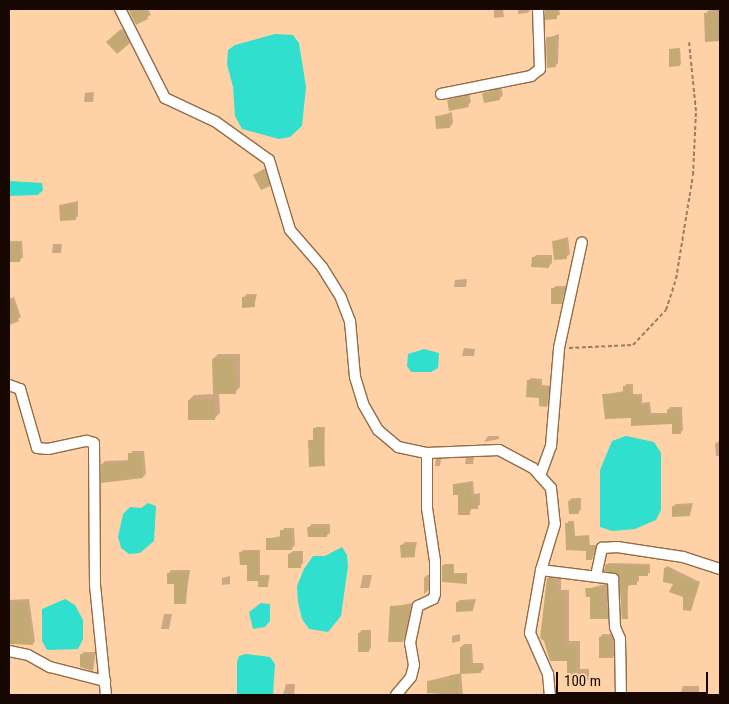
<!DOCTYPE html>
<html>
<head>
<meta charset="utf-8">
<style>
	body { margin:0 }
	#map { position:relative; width:729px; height:704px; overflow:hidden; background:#ffd1a6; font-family:"Roboto Condensed",sans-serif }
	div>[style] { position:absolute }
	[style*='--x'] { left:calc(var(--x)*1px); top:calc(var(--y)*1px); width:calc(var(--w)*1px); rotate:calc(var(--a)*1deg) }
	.water>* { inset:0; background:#30dfce }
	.shadow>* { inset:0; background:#0003 }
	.building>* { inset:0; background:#c3aa74 }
	.path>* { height:2px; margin-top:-1px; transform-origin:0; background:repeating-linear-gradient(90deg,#9c7b60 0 4px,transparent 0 6.5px) }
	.roads { filter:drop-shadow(1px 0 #946b43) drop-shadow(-1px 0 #946b43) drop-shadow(0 1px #946b43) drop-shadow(0 -1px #946b43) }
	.minor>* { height:10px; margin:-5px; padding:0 5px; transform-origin:5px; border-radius:5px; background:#fff }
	span { translate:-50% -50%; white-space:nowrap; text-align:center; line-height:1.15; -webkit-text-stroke:4px #ffd1a6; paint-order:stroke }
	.frame { position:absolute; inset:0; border:10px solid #160700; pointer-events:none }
	.scale { position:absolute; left:556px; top:672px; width:152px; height:22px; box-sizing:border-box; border:2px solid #160700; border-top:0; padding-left:6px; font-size:15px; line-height:18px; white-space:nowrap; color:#160700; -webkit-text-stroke:4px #ffd1a6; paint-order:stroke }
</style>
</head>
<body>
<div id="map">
	<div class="water">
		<div style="clip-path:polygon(275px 34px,293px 35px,299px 43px,306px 87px,302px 126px,290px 137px,279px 139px,242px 129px,235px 116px,233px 87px,227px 64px,228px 50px,235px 45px)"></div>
		<div style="clip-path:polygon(9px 181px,42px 183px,43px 190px,38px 195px,9px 196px)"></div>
		<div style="clip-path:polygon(424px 349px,439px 353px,438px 368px,431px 372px,411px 372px,407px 366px,408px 354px)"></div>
		<div style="clip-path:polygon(626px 436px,654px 442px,661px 453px,661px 510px,656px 520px,635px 529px,612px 531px,600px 527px,600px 470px,612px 441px)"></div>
		<div style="clip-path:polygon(148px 503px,156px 506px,154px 541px,140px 553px,129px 554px,121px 548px,118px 537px,123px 514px,130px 507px,141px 508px)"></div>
		<div style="clip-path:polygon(342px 547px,347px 555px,348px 566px,341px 616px,328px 632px,309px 629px,302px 619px,298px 602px,297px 586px,304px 569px,313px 556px,325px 556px)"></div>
		<div style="clip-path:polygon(65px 599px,75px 605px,83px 620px,83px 639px,78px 649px,47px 650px,42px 641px,42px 609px)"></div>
		<div style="clip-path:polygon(261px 603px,270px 604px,270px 621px,265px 627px,253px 629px,249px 612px)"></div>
		<div style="clip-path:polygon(246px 654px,270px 657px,275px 664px,273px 695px,237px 695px,237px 662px,239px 656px)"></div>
	</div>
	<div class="shadow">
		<div style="clip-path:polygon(129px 9px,148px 9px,151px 15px,136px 23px)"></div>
		<div style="clip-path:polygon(494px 9px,503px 9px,504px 17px,494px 18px)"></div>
		<div style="clip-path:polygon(518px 9px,532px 9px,527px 13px,518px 14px)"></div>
		<div style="clip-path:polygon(546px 9px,559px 9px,560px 15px,546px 18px)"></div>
		<div style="clip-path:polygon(710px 9px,720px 9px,720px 40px,706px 41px,705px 14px)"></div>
		<div style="clip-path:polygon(125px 27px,132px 39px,129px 42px,111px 39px)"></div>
		<div style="clip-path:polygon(559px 34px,558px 63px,555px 66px,547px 38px)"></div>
		<div style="clip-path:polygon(680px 48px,681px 64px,680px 65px,670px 50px)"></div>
		<div style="clip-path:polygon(501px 87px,503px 95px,499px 99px,484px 93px)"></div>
		<div style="clip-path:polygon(94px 92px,93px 102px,84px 102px,85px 93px)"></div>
		<div style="clip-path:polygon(469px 93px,471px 102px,468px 105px,448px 100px)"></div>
		<div style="clip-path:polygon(452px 112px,453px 123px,450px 127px,436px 117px)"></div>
		<div style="clip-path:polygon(267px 167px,272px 181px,269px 185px,255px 175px)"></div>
		<div style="clip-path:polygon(78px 201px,78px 216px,75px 219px,60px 205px)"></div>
		<div style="clip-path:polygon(568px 237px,570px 254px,566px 257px,554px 241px)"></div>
		<div style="clip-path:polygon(9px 241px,22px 241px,23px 257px,19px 261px,9px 261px)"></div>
		<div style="clip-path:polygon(62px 244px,61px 253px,52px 253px,53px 244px)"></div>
		<div style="clip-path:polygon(536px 255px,552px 255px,552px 263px,549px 266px,533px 258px)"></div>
		<div style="clip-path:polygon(467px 279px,466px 287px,454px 287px,455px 280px)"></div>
		<div style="clip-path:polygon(556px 286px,567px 286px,561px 303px,552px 289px)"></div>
		<div style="clip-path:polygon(247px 294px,257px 294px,254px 306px,244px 297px)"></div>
		<div style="clip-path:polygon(14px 297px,21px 317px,9px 324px,9px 299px)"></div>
		<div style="clip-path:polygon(464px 348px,475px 349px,474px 356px,462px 356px)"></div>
		<div style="clip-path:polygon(218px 354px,240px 354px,240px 387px,235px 392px,219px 393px,220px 413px,215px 418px,189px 400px,194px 395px,214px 394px,213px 359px)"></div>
		<div style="clip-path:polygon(531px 378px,542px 379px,542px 385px,551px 386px,547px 406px,528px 381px)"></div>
		<div style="clip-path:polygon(626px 384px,633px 384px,633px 394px,642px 394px,642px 403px,650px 402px,651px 413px,668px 413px,670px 407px,682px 407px,683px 430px,680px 433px,673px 423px,632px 416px,603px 395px,624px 391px)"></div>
		<div style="clip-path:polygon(316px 427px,325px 427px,324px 465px,309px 441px,315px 439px)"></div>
		<div style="clip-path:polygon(488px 436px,499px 436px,499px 439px,484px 442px)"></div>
		<div style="clip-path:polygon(719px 441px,720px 456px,716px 456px,715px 444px)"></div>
		<div style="clip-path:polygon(132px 451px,144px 451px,146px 474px,143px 477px,102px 464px,105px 461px,130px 460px)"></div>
		<div style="clip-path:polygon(474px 457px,473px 464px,465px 464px,466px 458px)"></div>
		<div style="clip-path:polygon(436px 459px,441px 459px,440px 466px,435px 466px)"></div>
		<div style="clip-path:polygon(473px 481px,474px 494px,480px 493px,480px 505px,472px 508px,469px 514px,454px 484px)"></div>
		<div style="clip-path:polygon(572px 498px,581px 498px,581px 509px,578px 513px,569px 501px)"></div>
		<div style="clip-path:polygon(693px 503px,690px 515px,673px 507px,676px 504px)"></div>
		<div style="clip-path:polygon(568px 521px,574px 521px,575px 536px,589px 535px,590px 545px,597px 545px,592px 559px,587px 550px,567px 548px)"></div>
		<div style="clip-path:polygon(312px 524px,330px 524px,330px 533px,326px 536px,309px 527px)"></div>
		<div style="clip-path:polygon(284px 528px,294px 528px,295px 545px,291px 549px,267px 539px,281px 536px)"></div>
		<div style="clip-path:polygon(405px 542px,417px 542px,414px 556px,402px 545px)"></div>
		<div style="clip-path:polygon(243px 550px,260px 550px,260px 575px,270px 575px,268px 585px,259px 580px,241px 552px)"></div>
		<div style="clip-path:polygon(293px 551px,303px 551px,303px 563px,300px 566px,289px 554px)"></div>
		<div style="clip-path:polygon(609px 563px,650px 564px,650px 573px,639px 575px,639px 581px,628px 586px,627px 617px,620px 575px,607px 565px)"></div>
		<div style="clip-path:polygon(444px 564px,454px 564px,454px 573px,467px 573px,467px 582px,443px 581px)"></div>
		<div style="clip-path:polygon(667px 566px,700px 582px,691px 609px,665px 568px)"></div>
		<div style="clip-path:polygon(171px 570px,190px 570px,185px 603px,169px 573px)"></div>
		<div style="clip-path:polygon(553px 573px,561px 574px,561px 590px,569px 590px,569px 641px,580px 641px,580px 669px,589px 669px,589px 679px,585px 684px,569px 685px,569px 660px,545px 640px,548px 578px)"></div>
		<div style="clip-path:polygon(363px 575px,372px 575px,369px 588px,360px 588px)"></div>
		<div style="clip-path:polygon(427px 575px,431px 575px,429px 590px,424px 594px,424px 578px)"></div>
		<div style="clip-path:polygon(230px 576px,230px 584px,222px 585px,222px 578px)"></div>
		<div style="clip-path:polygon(609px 583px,610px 615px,607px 618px,587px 589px)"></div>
		<div style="clip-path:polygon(29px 599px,35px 641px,33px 644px,9px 643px,9px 600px)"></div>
		<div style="clip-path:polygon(476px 599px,473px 610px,457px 603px,460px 600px)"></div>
		<div style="clip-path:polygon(412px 603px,405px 638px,403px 640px,391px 607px)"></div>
		<div style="clip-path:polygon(164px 614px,172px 614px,169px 629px,161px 629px)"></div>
		<div style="clip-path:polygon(362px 630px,371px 630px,371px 648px,368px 651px,359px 633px)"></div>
		<div style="clip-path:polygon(460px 634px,460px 641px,452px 643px,452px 636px)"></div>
		<div style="clip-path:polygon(603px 634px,614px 634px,616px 654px,613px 657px,600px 637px)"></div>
		<div style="clip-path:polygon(464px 644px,472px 644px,473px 663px,483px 663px,484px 669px,480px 672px,461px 673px,463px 695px,441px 695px,428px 681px,461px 673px,461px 647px)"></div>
		<div style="clip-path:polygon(84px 652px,96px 652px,93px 670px,81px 655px)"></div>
		<div style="clip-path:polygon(286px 684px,295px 684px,294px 695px,283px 695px)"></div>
		<div style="clip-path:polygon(683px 686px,699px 686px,699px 695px,680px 695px)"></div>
	</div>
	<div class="building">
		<div style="clip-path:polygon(128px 9px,144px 9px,148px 19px,136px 25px)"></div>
		<div style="clip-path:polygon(545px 9px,557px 9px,557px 19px,545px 20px)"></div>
		<div style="clip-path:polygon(704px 13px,720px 13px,720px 41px,705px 42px)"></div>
		<div style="clip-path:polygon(121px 29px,130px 43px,117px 54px,106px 42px)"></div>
		<div style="clip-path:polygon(546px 37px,556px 37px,556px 67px,547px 68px)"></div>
		<div style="clip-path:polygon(679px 48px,680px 66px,669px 67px,669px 49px)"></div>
		<div style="clip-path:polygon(498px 90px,500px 100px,484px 103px,482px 93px)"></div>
		<div style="clip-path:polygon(466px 96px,469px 107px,449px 111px,447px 100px)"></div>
		<div style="clip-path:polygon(449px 115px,450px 128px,436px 129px,435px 116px)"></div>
		<div style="clip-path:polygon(264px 169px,270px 186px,261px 190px,253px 175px)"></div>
		<div style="clip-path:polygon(75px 204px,76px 220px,60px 221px,59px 205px)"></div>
		<div style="clip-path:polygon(566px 240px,567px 259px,554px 260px,552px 241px)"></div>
		<div style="clip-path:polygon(20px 243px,20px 262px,9px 262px,9px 244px)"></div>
		<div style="clip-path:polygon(532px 257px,550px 258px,549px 268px,531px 267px)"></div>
		<div style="clip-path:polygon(551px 288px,564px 288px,562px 304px,551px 304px)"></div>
		<div style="clip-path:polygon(255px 296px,255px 307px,242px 308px,242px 297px)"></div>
		<div style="clip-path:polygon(9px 297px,19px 321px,9px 325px)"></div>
		<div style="clip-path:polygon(235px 358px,236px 394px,213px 394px,212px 359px)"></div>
		<div style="clip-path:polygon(527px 380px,540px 381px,539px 388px,549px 389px,547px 407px,539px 406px,539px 398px,526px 397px)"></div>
		<div style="clip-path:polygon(623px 386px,631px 386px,631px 396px,640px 396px,640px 405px,648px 404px,649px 415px,667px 415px,667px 409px,680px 409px,681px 434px,672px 434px,672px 424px,631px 426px,631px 418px,605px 419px,602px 394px,623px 393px)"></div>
		<div style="clip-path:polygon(215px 399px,215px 420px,188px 420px,188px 400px)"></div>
		<div style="clip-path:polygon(313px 428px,323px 428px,325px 466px,309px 467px,308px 440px,313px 440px)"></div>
		<div style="clip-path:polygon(128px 453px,141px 453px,143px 478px,101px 483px,101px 464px,128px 463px)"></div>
		<div style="clip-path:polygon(453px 484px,471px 484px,471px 496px,478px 496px,478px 509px,470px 509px,470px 515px,458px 515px,458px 495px,453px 495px)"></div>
		<div style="clip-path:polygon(578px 500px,579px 514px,569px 514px,568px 501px)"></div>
		<div style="clip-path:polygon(672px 506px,690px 506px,690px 516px,672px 517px)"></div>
		<div style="clip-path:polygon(565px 523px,573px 523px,573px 537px,588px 536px,588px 546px,596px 546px,592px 560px,586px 560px,586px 551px,566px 550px)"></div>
		<div style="clip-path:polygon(307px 527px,327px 527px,327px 537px,308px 537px)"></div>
		<div style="clip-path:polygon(280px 530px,292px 530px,292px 550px,266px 550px,266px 538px,280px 538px)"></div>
		<div style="clip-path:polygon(414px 544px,415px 557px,401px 558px,400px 545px)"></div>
		<div style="clip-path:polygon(258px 551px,259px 577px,268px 576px,268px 587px,258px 587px,258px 581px,247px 581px,247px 565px,240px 565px,239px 552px)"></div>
		<div style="clip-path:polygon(288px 554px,301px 554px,301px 568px,288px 568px)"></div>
		<div style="clip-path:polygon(606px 564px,648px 566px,648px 576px,637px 576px,637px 585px,629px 585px,627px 589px,628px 619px,622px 619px,619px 576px,604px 571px)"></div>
		<div style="clip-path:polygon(442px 565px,453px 565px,453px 574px,466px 573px,467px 584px,442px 582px)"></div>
		<div style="clip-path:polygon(664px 568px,672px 568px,672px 573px,699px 584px,691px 611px,683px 610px,683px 597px,669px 592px,673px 584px,663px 582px)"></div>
		<div style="clip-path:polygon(188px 572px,186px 604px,174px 604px,174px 584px,167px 584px,167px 573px)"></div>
		<div style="clip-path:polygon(547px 578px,556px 579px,556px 594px,564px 594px,565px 646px,576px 646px,576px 673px,585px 673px,585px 685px,567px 686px,567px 661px,550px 661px,544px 641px,540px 638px)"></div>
		<div style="clip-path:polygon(604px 585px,608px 619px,590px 619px,590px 597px,586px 597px,585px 588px,604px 588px)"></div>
		<div style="clip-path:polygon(15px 602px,27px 602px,33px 645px,9px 644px,9px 609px,15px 609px)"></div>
		<div style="clip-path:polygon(456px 602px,473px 602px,473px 611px,456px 612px)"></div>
		<div style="clip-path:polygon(407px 605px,411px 605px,403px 642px,388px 642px,390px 606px)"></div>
		<div style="clip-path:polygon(358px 633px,369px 633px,369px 652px,358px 652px)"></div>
		<div style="clip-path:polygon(599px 637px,612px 637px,613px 658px,599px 658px)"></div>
		<div style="clip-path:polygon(460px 647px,470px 647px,470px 666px,481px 665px,481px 673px,460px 674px)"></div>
		<div style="clip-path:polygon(80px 654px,93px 654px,93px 671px,80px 667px)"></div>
		<div style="clip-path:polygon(450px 675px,459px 675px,459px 695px,427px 693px,427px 681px,450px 680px)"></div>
	</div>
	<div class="path">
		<div style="--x:569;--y:348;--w:64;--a:-2.7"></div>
		<div style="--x:633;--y:345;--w:48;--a:-46.7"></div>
		<div style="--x:666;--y:310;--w:33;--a:-72"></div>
		<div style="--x:676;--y:279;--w:105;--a:-80.7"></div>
		<div style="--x:693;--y:175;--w:64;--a:-87.3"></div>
		<div style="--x:696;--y:111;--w:69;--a:-95.8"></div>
	</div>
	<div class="roads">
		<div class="minor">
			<div style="--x:120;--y:9;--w:100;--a:63.2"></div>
			<div style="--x:165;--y:98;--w:56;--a:25.2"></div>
			<div style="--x:216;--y:122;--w:65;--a:35.6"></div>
			<div style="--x:269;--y:160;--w:73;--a:73.3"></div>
			<div style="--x:290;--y:230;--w:49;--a:49.1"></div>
			<div style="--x:322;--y:267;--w:36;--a:58"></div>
			<div style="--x:341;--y:298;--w:25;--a:69"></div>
			<div style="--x:350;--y:321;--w:56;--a:84.9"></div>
			<div style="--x:355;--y:377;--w:28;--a:73"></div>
			<div style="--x:363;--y:404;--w:30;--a:60"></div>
			<div style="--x:378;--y:430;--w:26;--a:40"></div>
			<div style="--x:398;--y:447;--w:30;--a:12"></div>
			<div style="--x:427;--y:453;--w:72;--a:-2.4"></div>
			<div style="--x:499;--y:450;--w:38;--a:28"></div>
			<div style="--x:533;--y:468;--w:27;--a:48"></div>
			<div style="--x:551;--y:488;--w:36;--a:84"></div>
			<div style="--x:555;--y:524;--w:48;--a:106.9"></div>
			<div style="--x:541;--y:570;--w:64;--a:99.9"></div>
			<div style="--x:530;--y:633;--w:45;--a:66.3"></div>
			<div style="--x:548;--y:674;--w:21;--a:85"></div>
			<div style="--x:441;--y:94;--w:92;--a:-11.3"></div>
			<div style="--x:531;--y:76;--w:11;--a:-38"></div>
			<div style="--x:540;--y:69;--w:60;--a:-91.9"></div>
			<div style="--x:9;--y:385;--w:12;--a:20"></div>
			<div style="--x:20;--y:389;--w:61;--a:73.9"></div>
			<div style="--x:37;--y:448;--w:11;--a:5"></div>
			<div style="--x:48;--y:449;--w:40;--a:-12"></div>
			<div style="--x:87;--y:441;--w:7;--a:16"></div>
			<div style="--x:94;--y:443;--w:142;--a:89.6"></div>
			<div style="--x:95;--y:585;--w:111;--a:84.3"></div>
			<div style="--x:540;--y:476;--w:32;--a:-70"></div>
			<div style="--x:551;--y:446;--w:98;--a:-85.3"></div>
			<div style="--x:559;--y:348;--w:108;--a:-77.8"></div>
			<div style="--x:541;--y:570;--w:73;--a:7.1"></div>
			<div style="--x:613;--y:579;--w:48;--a:87.6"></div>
			<div style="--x:615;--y:627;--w:13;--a:67"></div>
			<div style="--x:620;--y:639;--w:56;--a:89"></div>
			<div style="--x:596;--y:576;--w:29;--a:-78"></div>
			<div style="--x:602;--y:548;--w:15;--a:-4"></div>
			<div style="--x:617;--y:547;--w:67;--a:8.6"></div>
			<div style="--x:683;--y:557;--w:39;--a:18"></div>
			<div style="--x:9;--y:651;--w:19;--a:12"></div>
			<div style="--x:28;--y:655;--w:25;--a:29"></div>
			<div style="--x:50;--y:667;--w:57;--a:14.3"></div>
			<div style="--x:396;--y:695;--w:23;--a:-50"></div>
			<div style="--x:411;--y:677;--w:12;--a:-76"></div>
			<div style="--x:414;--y:665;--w:22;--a:-100"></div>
			<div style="--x:410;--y:643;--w:38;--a:-78"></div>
			<div style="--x:418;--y:606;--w:17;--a:-25"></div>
			<div style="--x:433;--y:599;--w:5;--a:-68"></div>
			<div style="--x:435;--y:594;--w:33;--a:-90"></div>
			<div style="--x:435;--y:561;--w:54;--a:-98.6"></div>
			<div style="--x:427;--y:508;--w:55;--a:-90"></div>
		</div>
	</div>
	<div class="frame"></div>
	<div class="scale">100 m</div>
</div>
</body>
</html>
